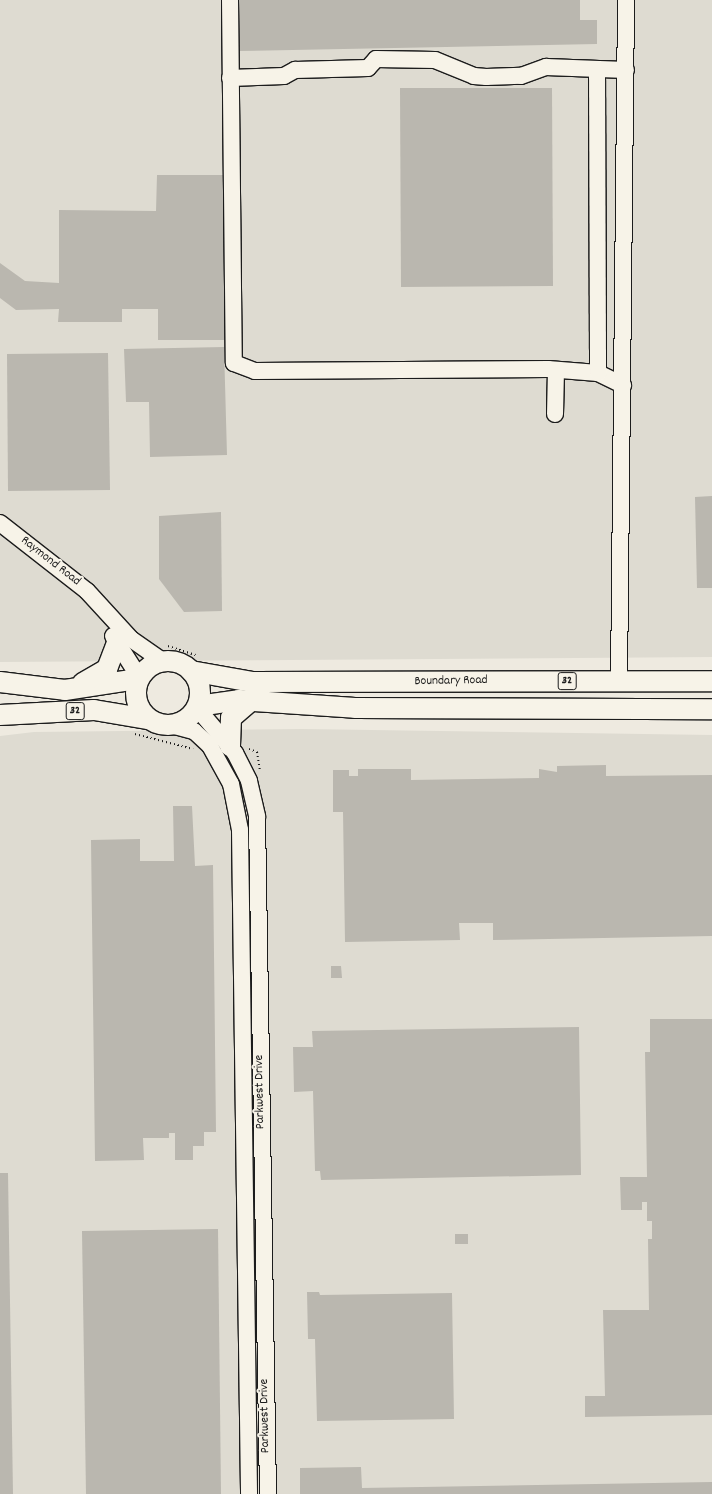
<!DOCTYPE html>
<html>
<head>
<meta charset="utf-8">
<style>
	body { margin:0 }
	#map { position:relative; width:712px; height:1494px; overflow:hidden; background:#eeeae0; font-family:Dekko,sans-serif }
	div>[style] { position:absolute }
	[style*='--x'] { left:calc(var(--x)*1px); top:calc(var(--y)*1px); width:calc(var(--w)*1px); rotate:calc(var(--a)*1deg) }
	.built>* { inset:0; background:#dedbd1 }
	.building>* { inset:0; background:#bab7af }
	.path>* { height:2px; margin-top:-1px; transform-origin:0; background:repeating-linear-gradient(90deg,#1c1c1c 0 1px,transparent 0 4px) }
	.roads { filter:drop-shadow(1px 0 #1c1c1c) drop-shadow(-1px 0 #1c1c1c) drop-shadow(0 1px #1c1c1c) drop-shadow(0 -1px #1c1c1c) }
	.minor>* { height:16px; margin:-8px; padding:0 8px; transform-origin:8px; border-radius:8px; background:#f7f3e8 }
	.major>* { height:20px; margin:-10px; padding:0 10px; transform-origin:10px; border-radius:10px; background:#f7f3e8 }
	.major>.ring { margin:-10px; padding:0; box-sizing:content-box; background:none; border:20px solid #f7f3e8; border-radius:50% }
	span { translate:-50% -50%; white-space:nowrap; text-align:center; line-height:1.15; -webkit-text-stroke:4px #f7f3e8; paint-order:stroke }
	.shield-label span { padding:1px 3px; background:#f7f3e8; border:1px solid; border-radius:3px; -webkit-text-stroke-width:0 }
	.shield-label { font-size:12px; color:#1c1c1c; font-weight:700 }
	.street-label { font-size:13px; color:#1c1c1c }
</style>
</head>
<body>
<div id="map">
	<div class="built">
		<div style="clip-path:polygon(0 0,712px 0,712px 657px,0 662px)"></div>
		<div style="clip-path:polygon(302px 729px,712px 735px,712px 1494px,0 1494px,0 736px,34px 732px)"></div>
	</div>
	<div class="building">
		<div style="clip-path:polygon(237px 0,580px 0,580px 20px,597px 20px,597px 44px,238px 51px)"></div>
		<div style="clip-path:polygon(400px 88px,552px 88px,553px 286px,401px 287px)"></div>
		<div style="clip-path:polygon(157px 175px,229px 175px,228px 340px,158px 340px,158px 309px,122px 309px,122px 322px,58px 322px,59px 309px,16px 310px,0 298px,0 263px,25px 281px,59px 283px,59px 210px,156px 211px)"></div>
		<div style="clip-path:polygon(224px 347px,227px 455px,150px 457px,149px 402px,126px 402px,124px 349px)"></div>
		<div style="clip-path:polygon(108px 353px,110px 490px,8px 491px,7px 354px)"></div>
		<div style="clip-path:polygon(712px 496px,712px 588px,697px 588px,695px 497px)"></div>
		<div style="clip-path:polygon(221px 512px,222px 611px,184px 612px,159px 579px,159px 516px)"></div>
		<div style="clip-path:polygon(606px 765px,606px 776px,712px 775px,712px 936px,493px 940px,493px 923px,459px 923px,460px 940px,345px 942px,343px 812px,333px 812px,333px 770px,349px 770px,349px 776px,358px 776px,358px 769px,411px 769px,411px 780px,539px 778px,539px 769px,557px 772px,557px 766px)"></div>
		<div style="clip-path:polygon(173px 806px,192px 806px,195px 866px,213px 865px,216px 1132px,204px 1132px,204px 1146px,193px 1146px,193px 1160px,175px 1160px,175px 1133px,169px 1133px,169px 1138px,143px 1138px,144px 1160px,95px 1161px,91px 840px,140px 839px,140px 861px,174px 861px)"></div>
		<div style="clip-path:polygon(331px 966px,341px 966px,342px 978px,331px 978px)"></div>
		<div style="clip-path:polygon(650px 1019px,712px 1019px,712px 1415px,585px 1417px,585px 1396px,605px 1396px,603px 1310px,649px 1310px,648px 1239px,652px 1239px,652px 1221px,647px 1221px,647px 1202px,642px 1202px,642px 1210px,621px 1210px,620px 1177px,647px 1177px,645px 1052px,650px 1052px)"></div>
		<div style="clip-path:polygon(579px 1027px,581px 1175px,321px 1180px,320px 1171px,315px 1171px,313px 1091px,294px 1092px,293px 1047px,313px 1047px,312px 1031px)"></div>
		<div style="clip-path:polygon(0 1173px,8px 1173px,13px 1494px,0 1494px)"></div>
		<div style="clip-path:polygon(218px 1229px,221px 1494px,86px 1494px,82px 1231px)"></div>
		<div style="clip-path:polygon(455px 1234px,468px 1234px,468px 1244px,455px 1244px)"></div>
		<div style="clip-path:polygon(307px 1292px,319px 1292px,320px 1295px,452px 1293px,454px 1419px,317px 1421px,315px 1339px,308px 1339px)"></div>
		<div style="clip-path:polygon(361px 1467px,362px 1488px,712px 1482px,712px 1494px,300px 1494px,300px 1468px)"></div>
	</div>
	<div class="path">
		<div style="--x:168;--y:646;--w:29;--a:18"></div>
		<div style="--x:135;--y:734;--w:60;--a:14.5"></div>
		<div style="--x:249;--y:749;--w:9;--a:21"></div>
		<div style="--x:257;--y:752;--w:19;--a:81"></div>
	</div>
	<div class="roads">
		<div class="minor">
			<div style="--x:230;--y:0;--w:363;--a:89.4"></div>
			<div style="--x:234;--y:363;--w:22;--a:21"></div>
			<div style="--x:255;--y:371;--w:293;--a:-0.4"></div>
			<div style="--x:548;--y:369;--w:50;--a:4.6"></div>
			<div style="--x:598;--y:373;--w:28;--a:26"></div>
			<div style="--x:597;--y:69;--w:304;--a:89.8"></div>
			<div style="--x:230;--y:78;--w:54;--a:-2.1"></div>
			<div style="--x:284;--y:76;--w:13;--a:-29"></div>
			<div style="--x:295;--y:70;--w:73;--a:-1.6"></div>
			<div style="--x:368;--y:68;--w:12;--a:-48"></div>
			<div style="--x:376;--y:59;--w:59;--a:1"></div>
			<div style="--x:435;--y:60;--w:42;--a:22.3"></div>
			<div style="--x:474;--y:76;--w:12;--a:5"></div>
			<div style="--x:486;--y:77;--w:35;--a:-2"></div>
			<div style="--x:521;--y:76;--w:27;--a:-20"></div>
			<div style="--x:546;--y:67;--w:80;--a:2.1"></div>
			<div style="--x:555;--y:414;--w:44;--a:-88.7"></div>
			<div style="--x:0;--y:523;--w:110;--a:38"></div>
			<div style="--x:87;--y:591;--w:65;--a:47.5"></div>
			<div style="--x:131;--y:639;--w:39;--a:35"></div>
			<div style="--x:113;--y:636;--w:49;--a:57.6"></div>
			<div style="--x:619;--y:681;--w:681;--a:-89.41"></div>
			<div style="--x:197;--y:708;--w:59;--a:49.8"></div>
			<div style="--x:235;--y:753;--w:31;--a:63"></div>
			<div style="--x:249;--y:781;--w:37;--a:77"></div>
			<div style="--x:257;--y:817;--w:677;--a:89.07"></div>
			<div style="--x:171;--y:725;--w:24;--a:15"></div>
			<div style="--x:194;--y:731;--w:22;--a:43"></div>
			<div style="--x:210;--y:746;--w:43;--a:61.1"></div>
			<div style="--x:231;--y:784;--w:47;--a:78.9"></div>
			<div style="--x:240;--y:830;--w:664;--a:89.22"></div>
		</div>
		<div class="major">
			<div class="ring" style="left:136px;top:661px;width:44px;height:44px"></div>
			<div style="--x:191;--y:671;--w:63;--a:10.1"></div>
			<div style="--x:253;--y:682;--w:459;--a:-0.1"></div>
			<div style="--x:0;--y:682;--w:65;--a:7"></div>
			<div style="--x:65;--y:690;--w:74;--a:-8.6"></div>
			<div style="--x:83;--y:683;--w:28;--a:-30"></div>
			<div style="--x:107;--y:669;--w:28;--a:-69"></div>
			<div style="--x:198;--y:706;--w:41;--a:-8.3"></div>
			<div style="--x:239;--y:700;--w:116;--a:3.9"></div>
			<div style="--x:355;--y:708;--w:357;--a:0.2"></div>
			<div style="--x:0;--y:715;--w:94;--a:-3"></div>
			<div style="--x:94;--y:710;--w:55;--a:9.5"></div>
			<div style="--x:230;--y:746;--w:28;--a:-88"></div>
			<div style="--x:231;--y:718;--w:28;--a:-41"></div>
		</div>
	</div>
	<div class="shield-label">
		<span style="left:567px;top:681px">32</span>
		<span style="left:75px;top:711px">32</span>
	</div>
	<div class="street-label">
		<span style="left:50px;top:562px;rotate:38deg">Raymond Road</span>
		<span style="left:451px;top:682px;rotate:-1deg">Boundary Road</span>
		<span style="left:261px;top:1092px;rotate:-91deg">Parkwest Drive</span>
		<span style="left:266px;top:1416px;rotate:-91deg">Parkwest Drive</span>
	</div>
</div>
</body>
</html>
